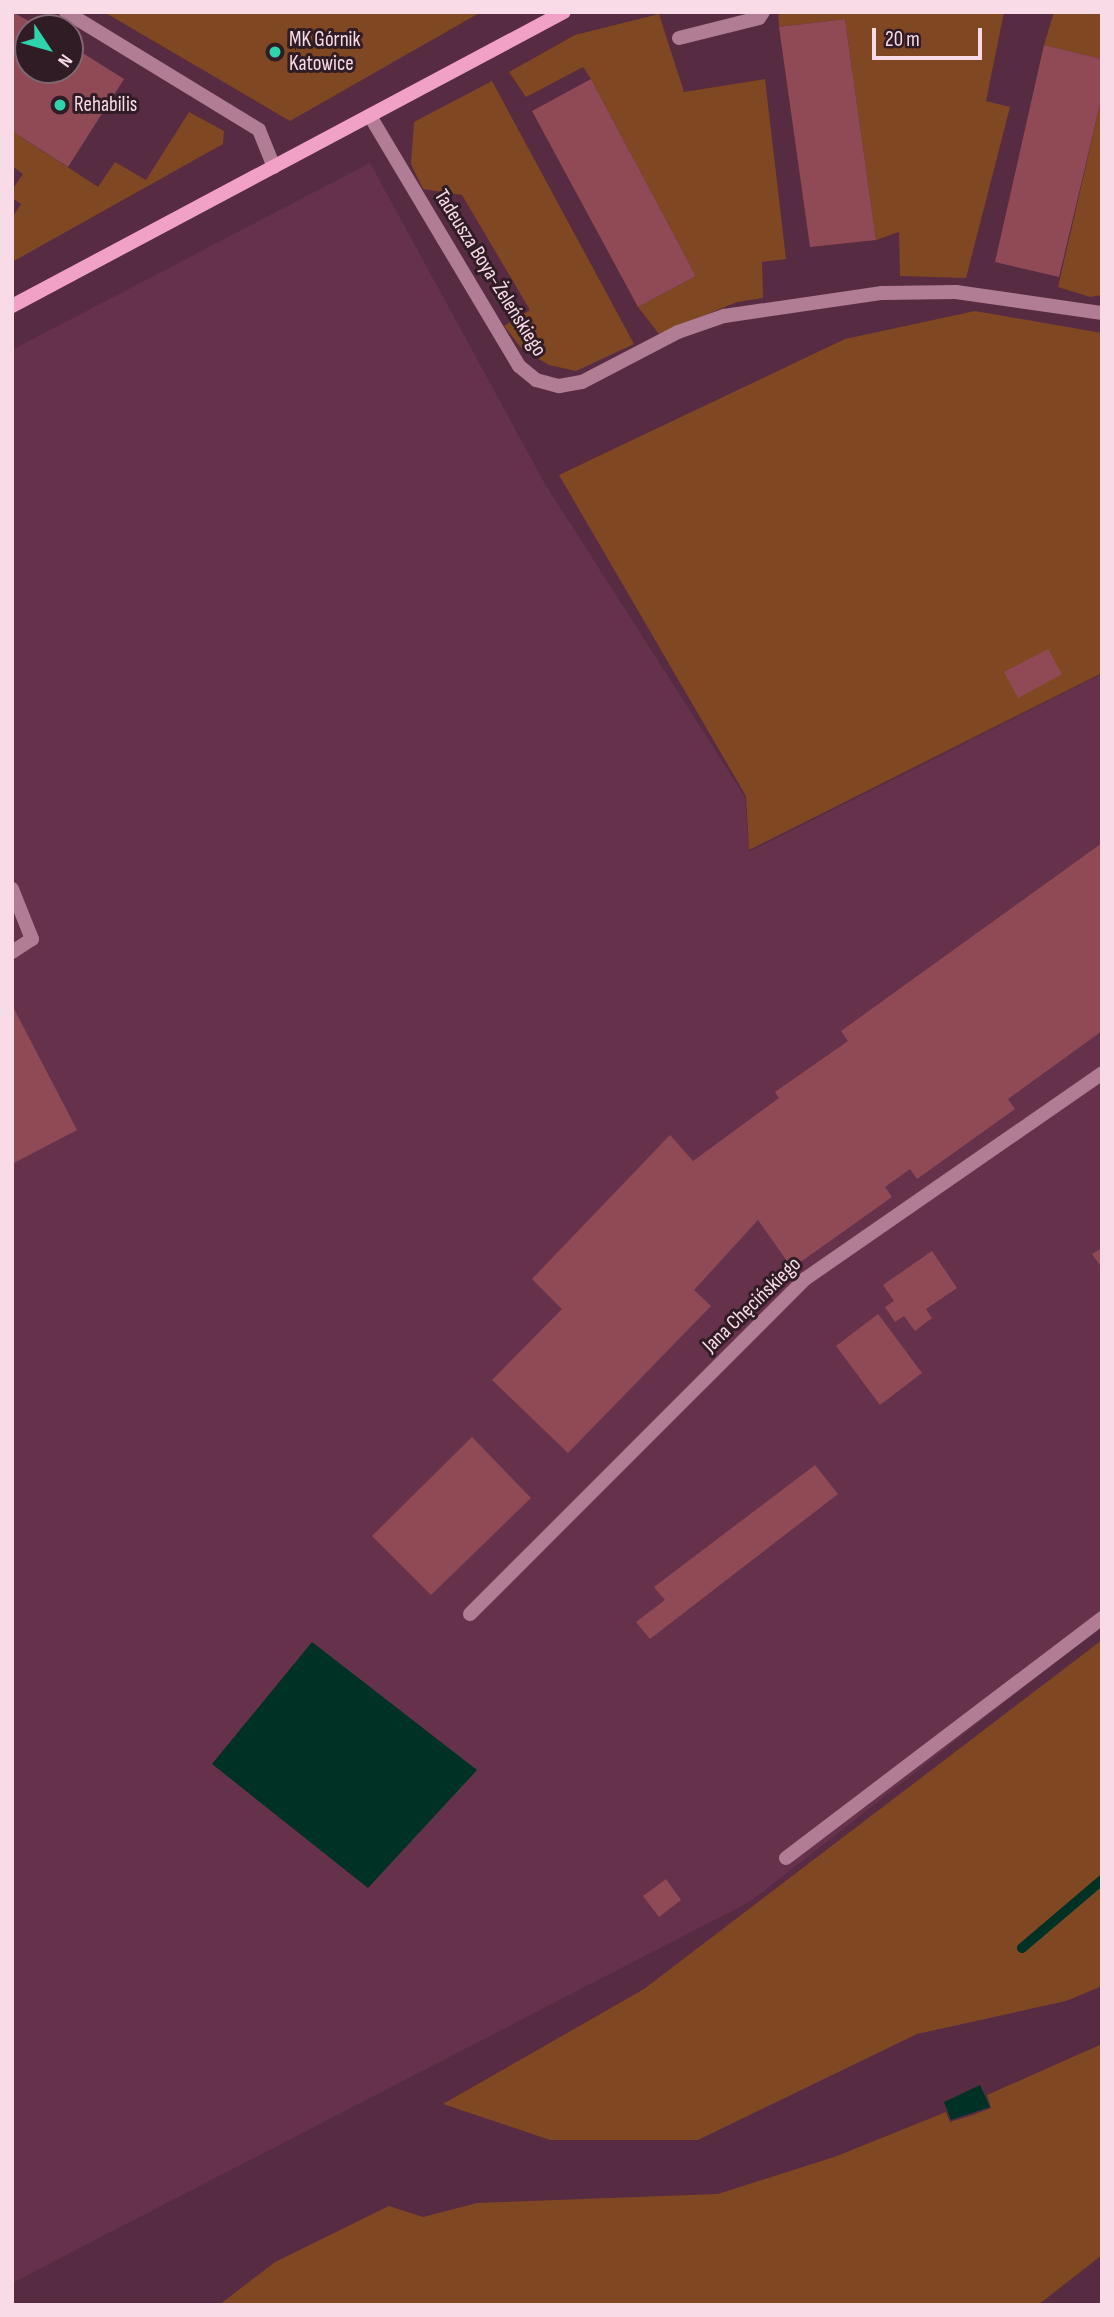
<!DOCTYPE html>
<html>
<head>
<meta charset="utf-8">
<style>
	body { margin:0 }
	#map { position:relative; width:1114px; height:2317px; overflow:hidden; background:#572b41; font-family:"Sofia Sans Condensed",sans-serif }
	div>[style] { position:absolute }
	[style*='--x'] { left:calc(var(--x)*1px); top:calc(var(--y)*1px); width:calc(var(--w)*1px); rotate:calc(var(--a)*1deg) }
	.built>* { inset:0; background:#66324b }
	.green>* { inset:0; background:#804723 }
	.water>* { inset:0; background:#003125 }
	.stream>* { height:10px; margin:-5px; padding:0 5px; transform-origin:5px; border-radius:5px; background:#003125 }
	.building>* { inset:0; background:#904a56 }
	.lane>* { height:14px; margin:-7px; padding:0 7px; transform-origin:7px; border-radius:7px; background:#b07d94 }
	.secondary>* { height:14px; margin:-7px; padding:0 7px; transform-origin:7px; border-radius:7px; background:#f1a1c5 }
	.dots>* { width:19px; height:19px; translate:-50% -50%; box-sizing:border-box; border:4px solid #301c25; border-radius:50% }
	span { translate:-50% -50%; white-space:nowrap; text-align:center; line-height:1.15; -webkit-text-stroke:6px #301c25; paint-order:stroke }
	.poi-label { font-size:21px; color:#f8dbe7 }
	.left { translate:0 -50%; text-align:left }
	.street-label { font-size:21px; color:#f8dbe7 }
	.frame { position:absolute; inset:0; border:14px solid #f8dbe7; pointer-events:none }
	.north { position:absolute; left:14px; top:14px; width:70px; height:70px; box-sizing:border-box; background:#301c25; border:2px solid #806873; border-radius:50%; rotate:126deg; font-size:19px; font-weight:700; line-height:28px; text-align:center; color:#f8dbe7 }
	.north::after { content:''; display:block; margin:auto; width:24px; height:32px; background:#2ed4ab; clip-path:polygon(50% 0,100% 100%,50% 72%,0 100%) }
	.scale { position:absolute; left:872px; top:28px; width:110px; height:32px; box-sizing:border-box; border:4px solid #f8dbe7; border-top:0; padding-left:9px; font-size:21px; line-height:24px; white-space:nowrap; color:#f8dbe7; -webkit-text-stroke:5px #301c25; paint-order:stroke }
</style>
</head>
<body>
<div id="map">
	<div class="built">
		<div style="clip-path:polygon(370px 163px,545px 484px,745px 797px,749px 852px,1102px 674px,1102px 1626px,751px 1901px,12px 2283px,12px 350px)"></div>
	</div>
	<div class="green">
		<div style="clip-path:polygon(104px 12px,481px 12px,290px 121px)"></div>
		<div style="clip-path:polygon(778px 12px,1004px 12px,986px 101px,1010px 107px,966px 278px,900px 276px,899px 232px,876px 240px,845px 19px,779px 27px)"></div>
		<div style="clip-path:polygon(1054px 12px,1102px 14px,1102px 59px,1044px 45px)"></div>
		<div style="clip-path:polygon(659px 14px,684px 92px,765px 79px,786px 259px,762px 262px,763px 298px,737px 302px,659px 334px,638px 307px,696px 276px,591px 79px,583px 67px,526px 97px,509px 72px,575px 35px)"></div>
		<div style="clip-path:polygon(492px 81px,634px 344px,576px 371px,549px 365px,522px 349px,504px 326px,530px 310px,462px 195px,423px 189px,411px 164px,414px 122px)"></div>
		<div style="clip-path:polygon(1102px 96px,1102px 295px,1090px 297px,1058px 287px)"></div>
		<div style="clip-path:polygon(189px 112px,224px 131px,223px 144px,12px 262px,12px 218px,21px 204px,12px 198px,12px 190px,23px 174px,12px 166px,12px 131px,98px 187px,115px 162px,146px 180px)"></div>
		<div style="clip-path:polygon(975px 311px,1102px 333px,1102px 673px,749px 850px,746px 796px,559px 475px,845px 339px)"></div>
		<div style="clip-path:polygon(1102px 1640px,1102px 1986px,1066px 2001px,917px 2034px,698px 2140px,550px 2140px,443px 2104px,644px 1989px)"></div>
		<div style="clip-path:polygon(1102px 2044px,1102px 2255px,1038px 2305px,219px 2305px,275px 2262px,389px 2206px,423px 2217px,477px 2203px,718px 2194px,837px 2156px,946px 2112px,950px 2122px,973px 2115px,991px 2108px,987px 2095px)"></div>
	</div>
	<div class="water">
		<div style="clip-path:polygon(312px 1642px,477px 1770px,368px 1888px,212px 1764px)"></div>
		<div style="clip-path:polygon(980px 2085px,990px 2107px,951px 2120px,944px 2102px)"></div>
	</div>
	<div class="stream">
		<div style="--x:1022;--y:1948;--w:105;--a:-40.4"></div>
	</div>
	<div class="building">
		<div style="clip-path:polygon(12px 12px,42px 28px,28px 28px,28px 70px,70px 70px,70px 45px,124px 79px,68px 167px,12px 131px)"></div>
		<div style="clip-path:polygon(845px 19px,876px 240px,810px 247px,779px 27px)"></div>
		<div style="clip-path:polygon(1044px 45px,1102px 59px,1102px 96px,1059px 277px,995px 262px)"></div>
		<div style="clip-path:polygon(591px 79px,696px 276px,638px 307px,532px 111px)"></div>
		<div style="clip-path:polygon(1048px 649px,1062px 674px,1018px 698px,1004px 672px)"></div>
		<div style="clip-path:polygon(1102px 843px,1102px 1031px,1008px 1099px,1015px 1109px,917px 1179px,910px 1169px,885px 1187px,892px 1197px,792px 1268px,758px 1220px,694px 1290px,711px 1306px,568px 1453px,492px 1380px,562px 1309px,532px 1279px,670px 1135px,693px 1161px,779px 1098px,775px 1092px,848px 1041px,841px 1031px)"></div>
		<div style="clip-path:polygon(12px 1005px,77px 1130px,12px 1164px)"></div>
		<div style="clip-path:polygon(1102px 1248px,1102px 1268px,1092px 1254px)"></div>
		<div style="clip-path:polygon(932px 1251px,957px 1288px,926px 1309px,932px 1318px,915px 1331px,904px 1316px,895px 1322px,885px 1307px,894px 1301px,883px 1285px)"></div>
		<div style="clip-path:polygon(878px 1314px,922px 1373px,880px 1405px,836px 1346px)"></div>
		<div style="clip-path:polygon(472px 1437px,531px 1498px,431px 1595px,372px 1536px)"></div>
		<div style="clip-path:polygon(815px 1465px,838px 1494px,650px 1639px,636px 1622px,665px 1600px,654px 1587px)"></div>
		<div style="clip-path:polygon(666px 1879px,681px 1900px,659px 1917px,643px 1896px)"></div>
	</div>
	<div class="lane">
		<div style="--x:66;--y:12;--w:226;--a:31.4"></div>
		<div style="--x:259;--y:130;--w:40;--a:68"></div>
		<div style="--x:679;--y:38;--w:82;--a:-14"></div>
		<div style="--x:759;--y:18;--w:7;--a:-56"></div>
		<div style="--x:370;--y:116;--w:291;--a:59.2"></div>
		<div style="--x:519;--y:366;--w:22;--a:39"></div>
		<div style="--x:536;--y:380;--w:24;--a:15"></div>
		<div style="--x:559;--y:386;--w:23;--a:-10"></div>
		<div style="--x:582;--y:382;--w:108;--a:-27.5"></div>
		<div style="--x:678;--y:332;--w:49;--a:-19.2"></div>
		<div style="--x:724;--y:316;--w:160;--a:-8.3"></div>
		<div style="--x:882;--y:293;--w:74;--a:-0.8"></div>
		<div style="--x:956;--y:292;--w:148;--a:8.2"></div>
		<div style="--x:12;--y:889;--w:54;--a:68.2"></div>
		<div style="--x:32;--y:939;--w:24;--a:147"></div>
		<div style="--x:470;--y:1614;--w:474;--a:-45"></div>
		<div style="--x:805;--y:1279;--w:361;--a:-34.7"></div>
		<div style="--x:786;--y:1858;--w:397;--a:-37.2"></div>
	</div>
	<div class="secondary">
		<div style="--x:12;--y:306;--w:625;--a:-28.04"></div>
	</div>
	<div class="dots">
		<div style="left:275px;top:52px;background:#2ed4ab"></div>
		<div style="left:60px;top:105px;background:#2ed4ab"></div>
	</div>
	<div class="poi-label">
		<span class="left" style="left:289px;top:52px">MK Górnik<br>Katowice</span>
		<span class="left" style="left:74px;top:105px">Rehabilis</span>
	</div>
	<div class="street-label">
		<span style="left:490px;top:273px;rotate:58deg">Tadeusza Boya-Żeleńskiego</span>
		<span style="left:752px;top:1305px;rotate:-44deg">Jana Chęcińskiego</span>
	</div>
	<div class="frame"></div>
	<div class="north">N</div>
	<div class="scale">20 m</div>
</div>
</body>
</html>
